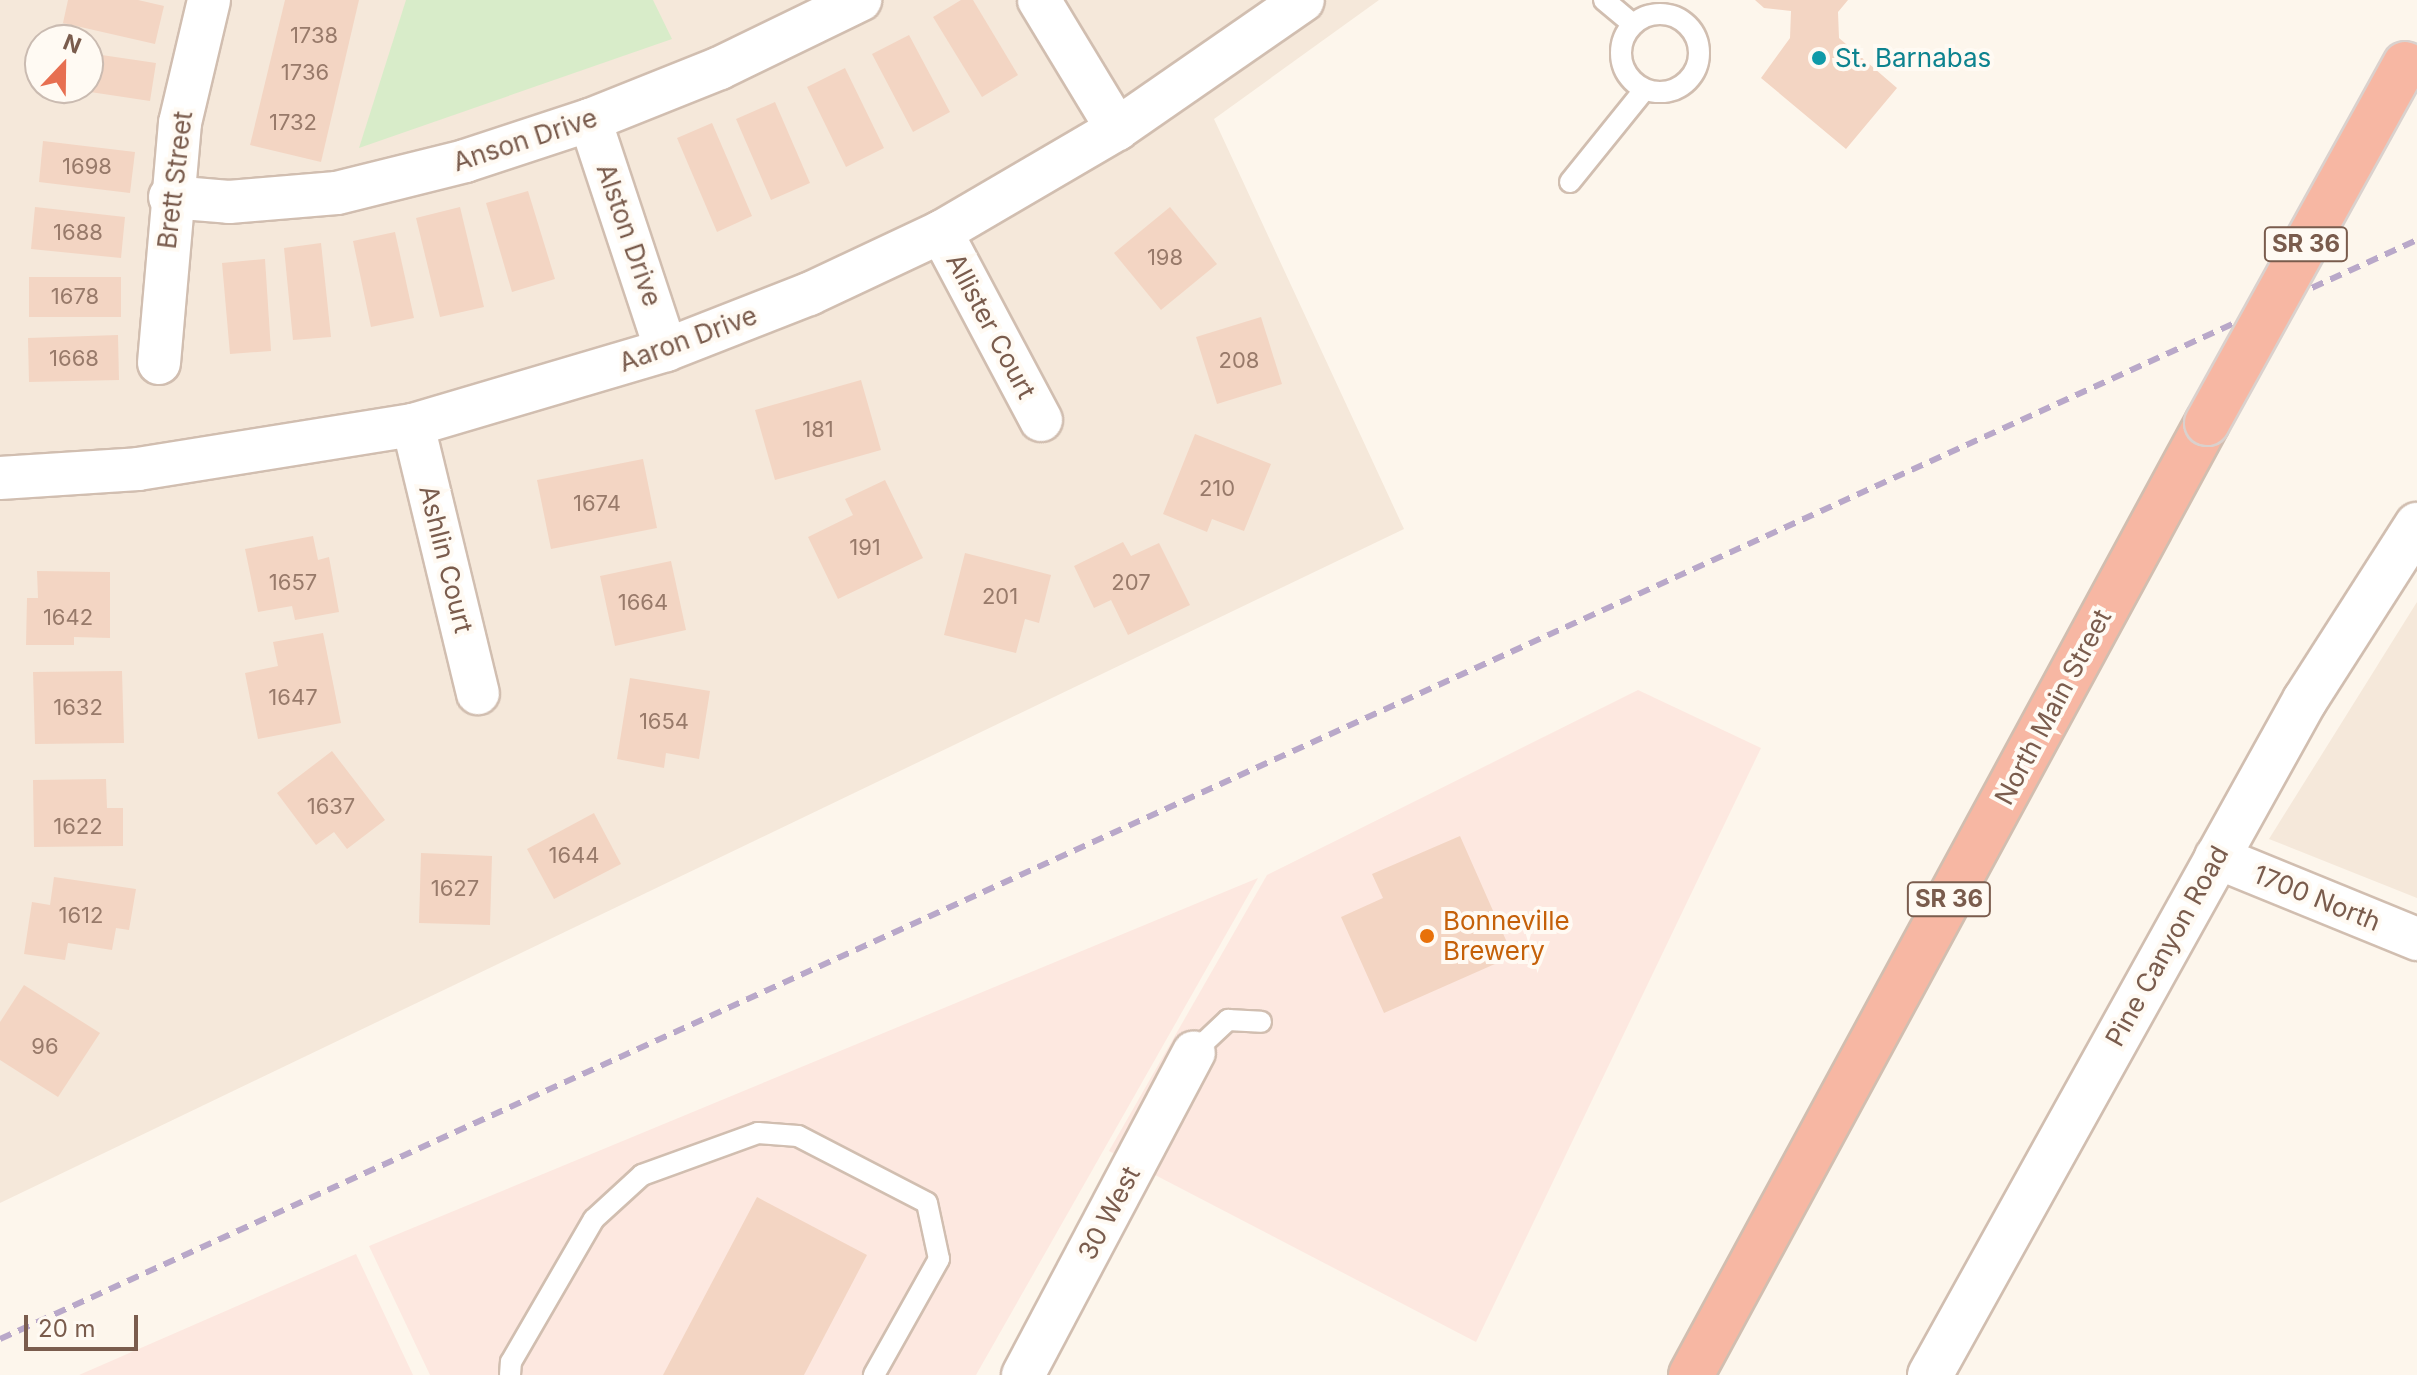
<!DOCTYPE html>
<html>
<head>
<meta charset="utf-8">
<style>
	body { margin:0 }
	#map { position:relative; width:2417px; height:1375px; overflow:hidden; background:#fdf6ec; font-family:Inter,sans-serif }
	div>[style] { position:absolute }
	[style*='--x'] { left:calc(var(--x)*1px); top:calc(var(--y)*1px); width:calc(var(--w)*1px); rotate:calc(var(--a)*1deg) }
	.residential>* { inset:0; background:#f5e8da }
	.commercial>* { inset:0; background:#fde8e0 }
	.green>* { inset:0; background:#d8ecc9 }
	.building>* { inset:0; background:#f3d5c3 }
	.roads { filter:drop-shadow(2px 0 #d1beb0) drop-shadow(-2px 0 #d1beb0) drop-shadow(0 2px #d1beb0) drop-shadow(0 -2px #d1beb0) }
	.lane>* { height:20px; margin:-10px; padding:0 10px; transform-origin:10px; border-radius:10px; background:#fff }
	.lane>.ring { margin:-10px; padding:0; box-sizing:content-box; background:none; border:20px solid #fff; border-radius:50% }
	.street>* { height:42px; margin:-21px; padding:0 21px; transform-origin:21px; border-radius:21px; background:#fff }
	.secondary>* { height:44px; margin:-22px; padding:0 22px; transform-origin:22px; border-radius:22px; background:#fff }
	.highway>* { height:44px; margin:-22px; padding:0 22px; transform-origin:22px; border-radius:22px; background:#f7b7a3 }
	.rail>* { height:6px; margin-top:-3px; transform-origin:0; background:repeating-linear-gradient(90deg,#b9a8c9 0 12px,transparent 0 20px) }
	.bridges { filter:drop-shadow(2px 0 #dad1cd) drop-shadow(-2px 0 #dad1cd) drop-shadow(0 2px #dad1cd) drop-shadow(0 -2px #dad1cd) }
	.highway-bridge>* { height:44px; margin:-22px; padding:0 22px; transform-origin:22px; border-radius:22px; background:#f7b7a3 }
	.dots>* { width:22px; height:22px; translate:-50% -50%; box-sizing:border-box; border:4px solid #fffaf3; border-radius:50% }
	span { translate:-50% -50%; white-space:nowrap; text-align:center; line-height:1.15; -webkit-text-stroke:8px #fffaf3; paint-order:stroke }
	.number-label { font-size:22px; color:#987a6a }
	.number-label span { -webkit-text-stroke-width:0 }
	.shield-label span { padding:2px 6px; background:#fffaf3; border:2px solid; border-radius:6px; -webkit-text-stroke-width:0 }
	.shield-label { font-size:24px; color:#7a5c4d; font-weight:700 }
	.culture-label { font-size:26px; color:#0d838f }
	.left { translate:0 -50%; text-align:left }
	.street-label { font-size:26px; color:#7a5c4d }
	.food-label { font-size:26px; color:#c56008 }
	.north { position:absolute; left:24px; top:24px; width:80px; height:80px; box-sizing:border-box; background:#fffaf3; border:2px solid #cabbb1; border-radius:50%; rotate:22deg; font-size:22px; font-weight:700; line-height:32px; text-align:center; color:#7a5c4d }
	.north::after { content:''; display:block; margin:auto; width:28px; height:36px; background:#e76f51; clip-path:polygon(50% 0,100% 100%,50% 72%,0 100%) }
	.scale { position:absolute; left:24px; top:1315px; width:114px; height:36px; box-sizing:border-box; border:4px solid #7a5c4d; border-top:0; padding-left:10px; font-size:24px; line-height:28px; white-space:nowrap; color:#7a5c4d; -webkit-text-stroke:6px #fffaf3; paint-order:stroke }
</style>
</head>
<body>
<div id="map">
	<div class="residential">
		<div style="clip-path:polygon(evenodd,0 0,1379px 0,1214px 119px,1404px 529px,0 1203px,0 0,40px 40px,88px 40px,88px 88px,40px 88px,40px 40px)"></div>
		<div style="clip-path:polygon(2417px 602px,2417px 898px,2269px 839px)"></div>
	</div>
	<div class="commercial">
		<div style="clip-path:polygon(1638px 690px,1761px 748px,1476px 1342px,1109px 1151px,1267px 875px)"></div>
		<div style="clip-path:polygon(1258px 878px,976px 1375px,430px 1375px,369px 1246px)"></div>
		<div style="clip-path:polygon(356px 1254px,413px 1375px,79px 1375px)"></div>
	</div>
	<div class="green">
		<div style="clip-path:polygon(406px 0,653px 0,672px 39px,359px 148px)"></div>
	</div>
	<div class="building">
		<div style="clip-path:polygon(68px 0,138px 0,164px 6px,155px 44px,63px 23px)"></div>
		<div style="clip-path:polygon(285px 0,359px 0,321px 162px,250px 145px)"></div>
		<div style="clip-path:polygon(961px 0,973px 0,1018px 75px,982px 97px,933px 17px)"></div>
		<div style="clip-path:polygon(1755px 0,1848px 0,1838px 12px,1839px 38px,1897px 88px,1846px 149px,1761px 78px,1790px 38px,1791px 11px,1764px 8px)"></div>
		<div style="clip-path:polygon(909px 35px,950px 112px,913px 132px,872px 54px)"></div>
		<div style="clip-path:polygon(88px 53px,156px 63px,150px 101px,77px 90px,88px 88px)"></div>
		<div style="clip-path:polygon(845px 68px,884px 148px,846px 167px,807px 87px)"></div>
		<div style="clip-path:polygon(775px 102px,810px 183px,771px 200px,736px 119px)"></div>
		<div style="clip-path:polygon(712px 123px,752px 216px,717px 232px,677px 138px)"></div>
		<div style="clip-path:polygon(43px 141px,135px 152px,130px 193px,39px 182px)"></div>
		<div style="clip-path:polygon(528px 191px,555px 279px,512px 292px,486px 203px)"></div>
		<div style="clip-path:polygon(35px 207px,125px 217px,121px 258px,31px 249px)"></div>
		<div style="clip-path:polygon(460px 207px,484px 307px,440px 317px,416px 218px)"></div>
		<div style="clip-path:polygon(1170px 207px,1217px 264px,1161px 310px,1114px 253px)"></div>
		<div style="clip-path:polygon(395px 232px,414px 318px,371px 327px,353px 241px)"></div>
		<div style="clip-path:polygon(321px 243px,331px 337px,293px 340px,284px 248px)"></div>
		<div style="clip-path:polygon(265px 259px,271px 351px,230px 354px,222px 263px)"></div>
		<div style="clip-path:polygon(29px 277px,121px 277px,121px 317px,29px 317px)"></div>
		<div style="clip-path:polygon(1261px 317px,1282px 384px,1217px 404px,1196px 337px)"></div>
		<div style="clip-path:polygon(118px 335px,119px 380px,29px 382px,28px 338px)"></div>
		<div style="clip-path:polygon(861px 380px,881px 450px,775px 480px,755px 410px)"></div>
		<div style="clip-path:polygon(1195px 434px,1271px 464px,1244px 531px,1212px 519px,1207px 532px,1163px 514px)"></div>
		<div style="clip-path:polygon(643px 459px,657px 528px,551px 549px,537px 480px)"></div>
		<div style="clip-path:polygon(885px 480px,923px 558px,838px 599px,808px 537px,853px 515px,845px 499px)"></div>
		<div style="clip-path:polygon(313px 536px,318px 560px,329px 557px,339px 612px,295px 620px,292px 606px,258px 612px,245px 549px)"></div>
		<div style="clip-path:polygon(1123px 542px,1131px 556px,1159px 543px,1190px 605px,1128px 635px,1111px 600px,1094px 608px,1074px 566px)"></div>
		<div style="clip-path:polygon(965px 553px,1051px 575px,1039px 623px,1025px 619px,1016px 653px,944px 635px)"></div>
		<div style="clip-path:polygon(671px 561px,686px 630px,615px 646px,600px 576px)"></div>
		<div style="clip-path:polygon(37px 571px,110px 572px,110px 638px,74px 637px,74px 645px,26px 645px,27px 598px,38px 598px)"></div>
		<div style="clip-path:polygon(323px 633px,341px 723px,258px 739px,245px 673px,278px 666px,273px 642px)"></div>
		<div style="clip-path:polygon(122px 671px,124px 743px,35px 744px,33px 672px)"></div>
		<div style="clip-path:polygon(630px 678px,710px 691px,699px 759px,666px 753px,664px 768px,617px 759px)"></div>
		<div style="clip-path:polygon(332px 751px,385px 820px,347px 849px,334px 832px,316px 845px,277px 793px)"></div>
		<div style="clip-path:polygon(106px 779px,107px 808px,123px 808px,123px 846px,34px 847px,33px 780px)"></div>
		<div style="clip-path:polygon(594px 813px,621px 864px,554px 899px,527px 849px)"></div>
		<div style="clip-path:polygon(1460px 836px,1513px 956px,1384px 1013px,1341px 917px,1383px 898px,1372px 874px)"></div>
		<div style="clip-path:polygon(421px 853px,492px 856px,490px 925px,419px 923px)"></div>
		<div style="clip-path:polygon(54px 877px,136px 889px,129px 930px,116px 928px,112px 950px,68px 943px,65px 960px,24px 954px,32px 902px,50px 905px)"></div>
		<div style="clip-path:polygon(24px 985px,100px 1033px,58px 1097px,0 1060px,0 1022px)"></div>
		<div style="clip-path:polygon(757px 1197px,867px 1255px,804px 1375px,663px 1375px)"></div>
	</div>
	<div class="roads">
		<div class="lane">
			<div style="--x:1604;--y:0;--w:38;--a:40"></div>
			<div class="ring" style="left:1621px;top:14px;width:58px;height:58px"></div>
			<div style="--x:1570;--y:182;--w:119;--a:-51.1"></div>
			<div style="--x:1194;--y:1052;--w:47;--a:-43.3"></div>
			<div style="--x:1228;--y:1020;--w:33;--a:3"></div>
			<div style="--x:510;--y:1375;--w:13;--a:-86"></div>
			<div style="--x:511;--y:1362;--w:165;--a:-59.9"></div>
			<div style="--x:594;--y:1219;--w:65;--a:-42.5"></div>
			<div style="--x:642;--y:1175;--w:123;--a:-19.9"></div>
			<div style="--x:758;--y:1133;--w:40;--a:4.3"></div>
			<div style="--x:798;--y:1136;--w:145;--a:27.4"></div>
			<div style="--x:927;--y:1203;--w:57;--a:77.9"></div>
			<div style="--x:939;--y:1259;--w:133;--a:119.3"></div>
		</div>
		<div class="street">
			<div style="--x:1039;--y:0;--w:151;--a:58.8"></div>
			<div style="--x:590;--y:120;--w:242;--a:71.7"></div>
			<div style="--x:170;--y:197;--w:59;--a:4.8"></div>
			<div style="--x:229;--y:202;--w:108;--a:-4.8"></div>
			<div style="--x:337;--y:193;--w:132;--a:-14"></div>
			<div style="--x:465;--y:161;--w:132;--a:-18.2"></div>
			<div style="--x:590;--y:120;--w:140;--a:-21.8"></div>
			<div style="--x:720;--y:68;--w:156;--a:-25.9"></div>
			<div style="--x:941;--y:232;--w:213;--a:62"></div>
			<div style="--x:159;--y:363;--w:241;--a:-85"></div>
			<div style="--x:180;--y:123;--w:126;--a:-76.7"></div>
			<div style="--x:413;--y:425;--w:276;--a:76.4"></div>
			<div style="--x:0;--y:478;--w:138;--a:-3.7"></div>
			<div style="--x:138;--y:469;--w:278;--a:-9.1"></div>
			<div style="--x:413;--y:425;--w:264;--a:-16.5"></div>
			<div style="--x:666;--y:350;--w:154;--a:-21.4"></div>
			<div style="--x:809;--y:294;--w:146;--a:-25.2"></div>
			<div style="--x:941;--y:232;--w:204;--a:-30.3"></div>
			<div style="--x:1117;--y:129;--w:226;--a:-34.7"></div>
			<div style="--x:2216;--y:857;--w:217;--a:22.2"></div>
			<div style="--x:1023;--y:1375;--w:365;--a:-62.1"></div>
		</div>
		<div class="secondary">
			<div style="--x:1930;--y:1375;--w:772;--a:-60.95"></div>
			<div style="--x:2305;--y:700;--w:208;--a:-57.4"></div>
		</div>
		<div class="highway">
			<div style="--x:1691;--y:1375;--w:1083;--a:-61.54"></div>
		</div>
	</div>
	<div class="rail">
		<div style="--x:0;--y:1339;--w:2655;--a:-24.45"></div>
	</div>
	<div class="bridges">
		<div class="highway-bridge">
			<div style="--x:2207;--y:423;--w:410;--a:-61.1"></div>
		</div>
	</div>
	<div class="dots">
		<div style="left:1819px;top:58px;background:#0f9aa8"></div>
		<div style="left:1427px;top:936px;background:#e8710a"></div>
	</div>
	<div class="number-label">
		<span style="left:314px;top:36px">1738</span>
		<span style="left:305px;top:73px">1736</span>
		<span style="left:293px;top:123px">1732</span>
		<span style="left:87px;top:167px">1698</span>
		<span style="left:78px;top:233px">1688</span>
		<span style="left:1165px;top:258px">198</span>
		<span style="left:75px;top:297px">1678</span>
		<span style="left:74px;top:359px">1668</span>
		<span style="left:1239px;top:361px">208</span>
		<span style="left:818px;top:430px">181</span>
		<span style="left:1217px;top:489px">210</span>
		<span style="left:597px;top:504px">1674</span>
		<span style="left:865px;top:548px">191</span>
		<span style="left:293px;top:583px">1657</span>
		<span style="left:1131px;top:583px">207</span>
		<span style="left:1000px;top:597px">201</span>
		<span style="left:643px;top:603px">1664</span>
		<span style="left:68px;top:618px">1642</span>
		<span style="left:293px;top:698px">1647</span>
		<span style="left:78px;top:708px">1632</span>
		<span style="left:664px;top:722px">1654</span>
		<span style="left:331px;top:807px">1637</span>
		<span style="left:78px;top:827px">1622</span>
		<span style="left:574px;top:856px">1644</span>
		<span style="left:455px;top:889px">1627</span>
		<span style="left:81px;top:916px">1612</span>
		<span style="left:45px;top:1047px">96</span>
	</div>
	<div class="shield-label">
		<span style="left:2306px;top:244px">SR 36</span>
		<span style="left:1949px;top:899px">SR 36</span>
	</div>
	<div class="culture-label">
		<span class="left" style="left:1835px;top:58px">St. Barnabas</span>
	</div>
	<div class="street-label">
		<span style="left:525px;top:140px;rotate:-18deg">Anson Drive</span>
		<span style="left:175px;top:180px;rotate:-83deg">Brett Street</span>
		<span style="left:629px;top:235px;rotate:71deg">Alston Drive</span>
		<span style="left:991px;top:326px;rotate:62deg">Allister Court</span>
		<span style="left:688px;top:339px;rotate:-20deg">Aaron Drive</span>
		<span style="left:446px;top:559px;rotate:76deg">Ashlin Court</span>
		<span style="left:2053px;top:707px;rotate:-62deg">North Main Street</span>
		<span style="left:2317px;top:898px;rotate:22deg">1700 North</span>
		<span style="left:2167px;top:946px;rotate:-61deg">Pine Canyon Road</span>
		<span style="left:1109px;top:1213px;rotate:-62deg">30 West</span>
	</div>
	<div class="food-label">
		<span class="left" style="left:1443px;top:936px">Bonneville<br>Brewery</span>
	</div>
	<div class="north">N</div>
	<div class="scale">20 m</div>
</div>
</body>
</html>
